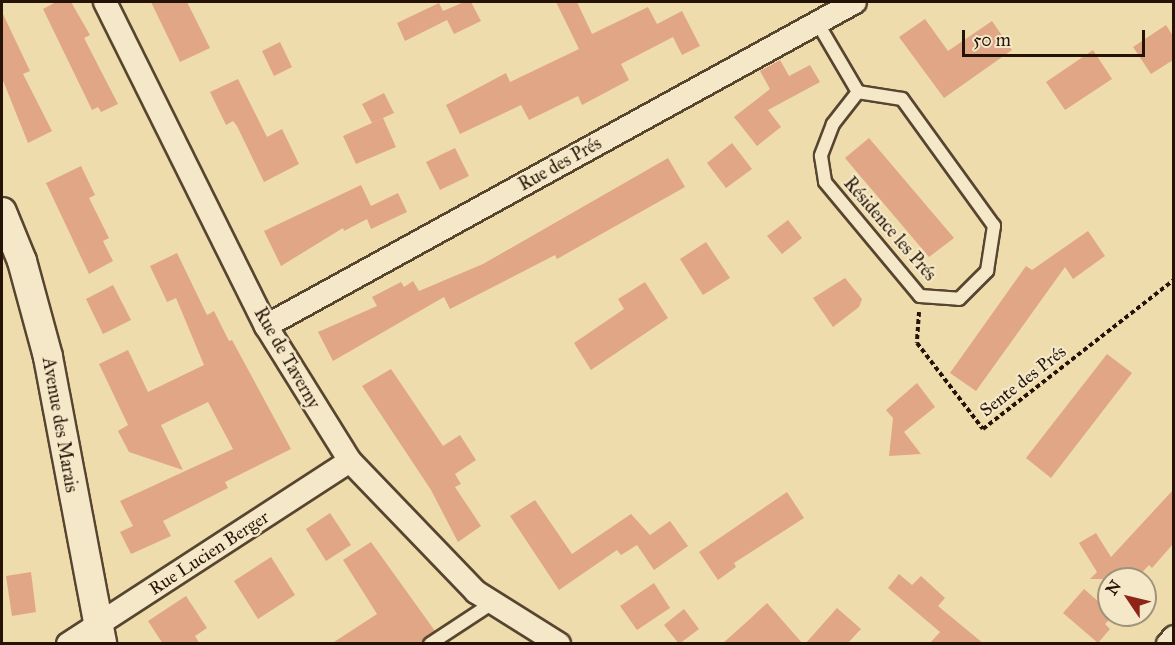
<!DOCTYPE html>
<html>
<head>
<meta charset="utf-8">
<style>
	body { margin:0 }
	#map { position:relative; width:1175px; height:645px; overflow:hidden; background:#efdcac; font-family:"IM FELL Great Primer",serif }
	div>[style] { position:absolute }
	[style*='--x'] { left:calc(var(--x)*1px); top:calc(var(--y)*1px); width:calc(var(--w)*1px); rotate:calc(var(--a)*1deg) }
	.building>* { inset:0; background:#e0a686 }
	.path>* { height:4px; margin-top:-2px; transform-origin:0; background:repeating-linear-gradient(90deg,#241306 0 4.5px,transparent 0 7.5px) }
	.roads { filter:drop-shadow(2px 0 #574530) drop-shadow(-2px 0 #574530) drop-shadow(0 2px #574530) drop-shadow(0 -2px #574530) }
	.service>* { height:12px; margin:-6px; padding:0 6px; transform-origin:6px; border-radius:6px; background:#f5e8c9 }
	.minor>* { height:22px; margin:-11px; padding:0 11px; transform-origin:11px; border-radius:11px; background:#f5e8c9 }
	.tertiary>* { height:28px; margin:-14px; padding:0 14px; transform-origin:14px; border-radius:14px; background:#f5e8c9 }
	span { translate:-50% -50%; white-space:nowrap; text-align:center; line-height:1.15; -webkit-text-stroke:4.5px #f5e8c9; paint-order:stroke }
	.street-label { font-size:18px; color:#241306 }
	.frame { position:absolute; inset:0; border:3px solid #241306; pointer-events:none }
	.north { position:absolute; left:1097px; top:567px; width:60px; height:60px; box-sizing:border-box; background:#f5e8c9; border:2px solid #a1937b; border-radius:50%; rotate:305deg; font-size:16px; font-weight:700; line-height:24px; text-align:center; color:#241306 }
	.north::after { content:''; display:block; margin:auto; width:21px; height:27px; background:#8f2418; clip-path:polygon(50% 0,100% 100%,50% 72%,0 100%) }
	.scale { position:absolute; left:962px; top:30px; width:183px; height:27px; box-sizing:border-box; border:3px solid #241306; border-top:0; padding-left:8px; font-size:18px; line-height:21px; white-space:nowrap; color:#241306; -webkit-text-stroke:4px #f5e8c9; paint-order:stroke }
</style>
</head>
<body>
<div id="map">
	<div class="building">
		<div style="clip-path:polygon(56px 2px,71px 2px,90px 35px,84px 38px,118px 104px,101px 112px,98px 107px,92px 110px,43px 9px)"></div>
		<div style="clip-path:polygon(151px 2px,187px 2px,210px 48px,180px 62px)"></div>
		<div style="clip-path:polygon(464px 2px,471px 2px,481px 21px,454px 34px,447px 20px,405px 41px,397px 23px,439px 3px,443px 11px)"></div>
		<div style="clip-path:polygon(556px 2px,577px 2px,592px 34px,648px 7px,657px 24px,682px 11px,700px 46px,682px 55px,673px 37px,621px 64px,629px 80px,582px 105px,578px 96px,529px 120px,521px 105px,460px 134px,446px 105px,506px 73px,510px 82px,579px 49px)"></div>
		<div style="clip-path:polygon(2px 12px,30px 71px,23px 74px,52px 131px,28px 143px,2px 78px)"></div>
		<div style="clip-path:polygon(925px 19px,948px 51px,992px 21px,1012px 50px,944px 98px,899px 37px)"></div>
		<div style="clip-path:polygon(1166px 25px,1173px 36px,1173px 60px,1151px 74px,1133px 47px)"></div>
		<div style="clip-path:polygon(280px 42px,292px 67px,274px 76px,262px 51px)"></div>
		<div style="clip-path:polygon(1093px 50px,1112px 79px,1065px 110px,1046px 82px)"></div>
		<div style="clip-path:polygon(780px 60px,789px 76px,810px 65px,820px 82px,768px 110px,781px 127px,757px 146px,734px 117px,770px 89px,760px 71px)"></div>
		<div style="clip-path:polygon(238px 79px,267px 137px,282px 129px,299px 164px,264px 182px,237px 126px,233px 121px,226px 125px,210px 92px)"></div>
		<div style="clip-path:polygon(384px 93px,394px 113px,372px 123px,362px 104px)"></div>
		<div style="clip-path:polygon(383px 118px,396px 147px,356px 164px,343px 136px)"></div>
		<div style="clip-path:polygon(869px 138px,954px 238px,929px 257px,845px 158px)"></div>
		<div style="clip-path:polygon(732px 143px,752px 169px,726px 188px,707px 163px)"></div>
		<div style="clip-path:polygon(455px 148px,469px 176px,440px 190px,426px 162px)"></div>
		<div style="clip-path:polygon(668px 158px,685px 187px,557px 259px,555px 255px,450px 309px,444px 297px,333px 361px,318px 332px,377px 306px,372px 297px,401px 282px,404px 287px,413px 281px,419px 291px,483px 264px)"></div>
		<div style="clip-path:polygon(81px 166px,95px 195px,89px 198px,109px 238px,103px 241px,113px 261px,89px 274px,46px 183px)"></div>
		<div style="clip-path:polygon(361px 185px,371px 206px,398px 193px,407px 212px,371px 229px,367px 219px,344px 231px,343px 228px,281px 266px,264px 231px)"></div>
		<div style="clip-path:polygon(788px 220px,802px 238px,782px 254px,767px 236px)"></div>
		<div style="clip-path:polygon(1088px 231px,1105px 256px,1073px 279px,1065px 267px,976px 391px,950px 373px,1026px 266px,1032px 270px)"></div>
		<div style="clip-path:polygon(706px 242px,730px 278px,703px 295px,680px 259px)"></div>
		<div style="clip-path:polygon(177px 253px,207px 315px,214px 311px,229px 341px,232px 340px,291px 449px,225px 482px,228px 488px,163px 521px,171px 536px,131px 554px,120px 532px,133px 526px,120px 501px,233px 449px,208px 402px,161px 425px,183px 470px,129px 452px,118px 431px,128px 425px,99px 364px,128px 350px,148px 392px,204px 365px,176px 298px,167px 302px,150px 266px)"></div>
		<div style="clip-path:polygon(845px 278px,862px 299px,859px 307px,833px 327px,813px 298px)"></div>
		<div style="clip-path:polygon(645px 282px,668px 318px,591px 370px,574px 343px,624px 309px,618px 299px)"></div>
		<div style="clip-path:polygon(113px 285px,131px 320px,103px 334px,86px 299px)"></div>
		<div style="clip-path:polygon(1107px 354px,1132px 373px,1051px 478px,1026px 458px)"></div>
		<div style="clip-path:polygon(391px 369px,443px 446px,460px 435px,476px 460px,455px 474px,461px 484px,455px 487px,481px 526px,458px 542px,431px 490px,362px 386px)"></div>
		<div style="clip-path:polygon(917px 383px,935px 407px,904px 432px,921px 454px,889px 456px,893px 418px,886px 410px)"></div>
		<div style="clip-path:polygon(1173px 490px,1173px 544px,1152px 568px,1149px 565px,1136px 579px,1090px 579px,1097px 572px,1079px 543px,1096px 533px,1111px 557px)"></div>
		<div style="clip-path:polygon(787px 492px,804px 518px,734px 563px,736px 567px,718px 580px,699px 552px)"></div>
		<div style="clip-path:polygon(535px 500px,572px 554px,631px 514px,650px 535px,670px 521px,688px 546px,654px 570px,637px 545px,621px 555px,617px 550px,559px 590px,510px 516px)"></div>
		<div style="clip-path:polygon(330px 513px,351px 545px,326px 561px,306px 529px)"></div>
		<div style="clip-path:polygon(371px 542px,435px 631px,422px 644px,331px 644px,377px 614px,343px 560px)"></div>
		<div style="clip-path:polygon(271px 557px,295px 595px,258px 619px,234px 581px)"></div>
		<div style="clip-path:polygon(31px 572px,36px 612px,12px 616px,6px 576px)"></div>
		<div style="clip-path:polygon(899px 574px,912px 585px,921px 576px,945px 598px,938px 606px,984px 644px,929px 644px,940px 632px,888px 588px)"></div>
		<div style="clip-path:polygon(654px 583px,670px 608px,637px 630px,620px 606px)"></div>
		<div style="clip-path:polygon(1084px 589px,1114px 615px,1105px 624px,1110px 629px,1098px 643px,1063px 613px)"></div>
		<div style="clip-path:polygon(186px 596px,207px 628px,195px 636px,200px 644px,163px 644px,148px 621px)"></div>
		<div style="clip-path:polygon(767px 603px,803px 644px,722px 644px,751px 618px)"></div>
		<div style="clip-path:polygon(837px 608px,861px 629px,847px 644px,805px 644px)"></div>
		<div style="clip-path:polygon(684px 609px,699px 629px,679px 644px,664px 625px)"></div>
	</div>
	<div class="path">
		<div style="--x:919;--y:312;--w:31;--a:94"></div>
		<div style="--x:917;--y:343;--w:108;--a:52.5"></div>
		<div style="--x:983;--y:429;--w:242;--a:-38"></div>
	</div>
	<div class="roads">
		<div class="service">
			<div style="--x:817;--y:22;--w:81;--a:59.6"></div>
			<div style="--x:858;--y:92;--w:41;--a:128"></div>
			<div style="--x:833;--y:124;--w:34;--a:111"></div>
			<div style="--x:821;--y:156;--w:26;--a:81"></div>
			<div style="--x:825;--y:182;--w:148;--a:50.2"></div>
			<div style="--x:920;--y:296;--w:39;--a:4"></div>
			<div style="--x:959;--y:299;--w:40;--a:-45"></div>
			<div style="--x:987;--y:271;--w:46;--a:-81.2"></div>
			<div style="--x:994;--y:226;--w:157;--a:-125.9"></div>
			<div style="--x:902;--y:99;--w:45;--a:-171"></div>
			<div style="--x:430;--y:644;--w:73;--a:-33.3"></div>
		</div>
		<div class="minor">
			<div style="--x:105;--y:2;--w:362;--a:63.6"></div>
			<div style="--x:266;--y:326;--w:159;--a:58.1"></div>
			<div style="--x:350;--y:461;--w:182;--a:46.1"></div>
			<div style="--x:476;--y:592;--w:98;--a:32.1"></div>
			<div style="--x:266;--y:326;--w:672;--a:-28.81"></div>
			<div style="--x:68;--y:644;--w:336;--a:-33"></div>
			<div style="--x:1168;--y:644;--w:9;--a:-49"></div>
		</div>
		<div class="tertiary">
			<div style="--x:2;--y:212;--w:53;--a:67.8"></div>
			<div style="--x:22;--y:261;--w:99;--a:74.8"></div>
			<div style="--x:48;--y:357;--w:292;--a:79.3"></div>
		</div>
	</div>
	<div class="street-label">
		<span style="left:560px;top:164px;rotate:-29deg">Rue des Prés</span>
		<span style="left:890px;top:229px;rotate:49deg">Résidence les Prés</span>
		<span style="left:287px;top:358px;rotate:60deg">Rue de Taverny</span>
		<span style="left:1023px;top:381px;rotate:-38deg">Sente des Prés</span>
		<span style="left:60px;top:425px;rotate:80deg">Avenue des Marais</span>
		<span style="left:209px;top:553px;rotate:-33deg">Rue Lucien Berger</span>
	</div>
	<div class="frame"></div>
	<div class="north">N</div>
	<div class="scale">50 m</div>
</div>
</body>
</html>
